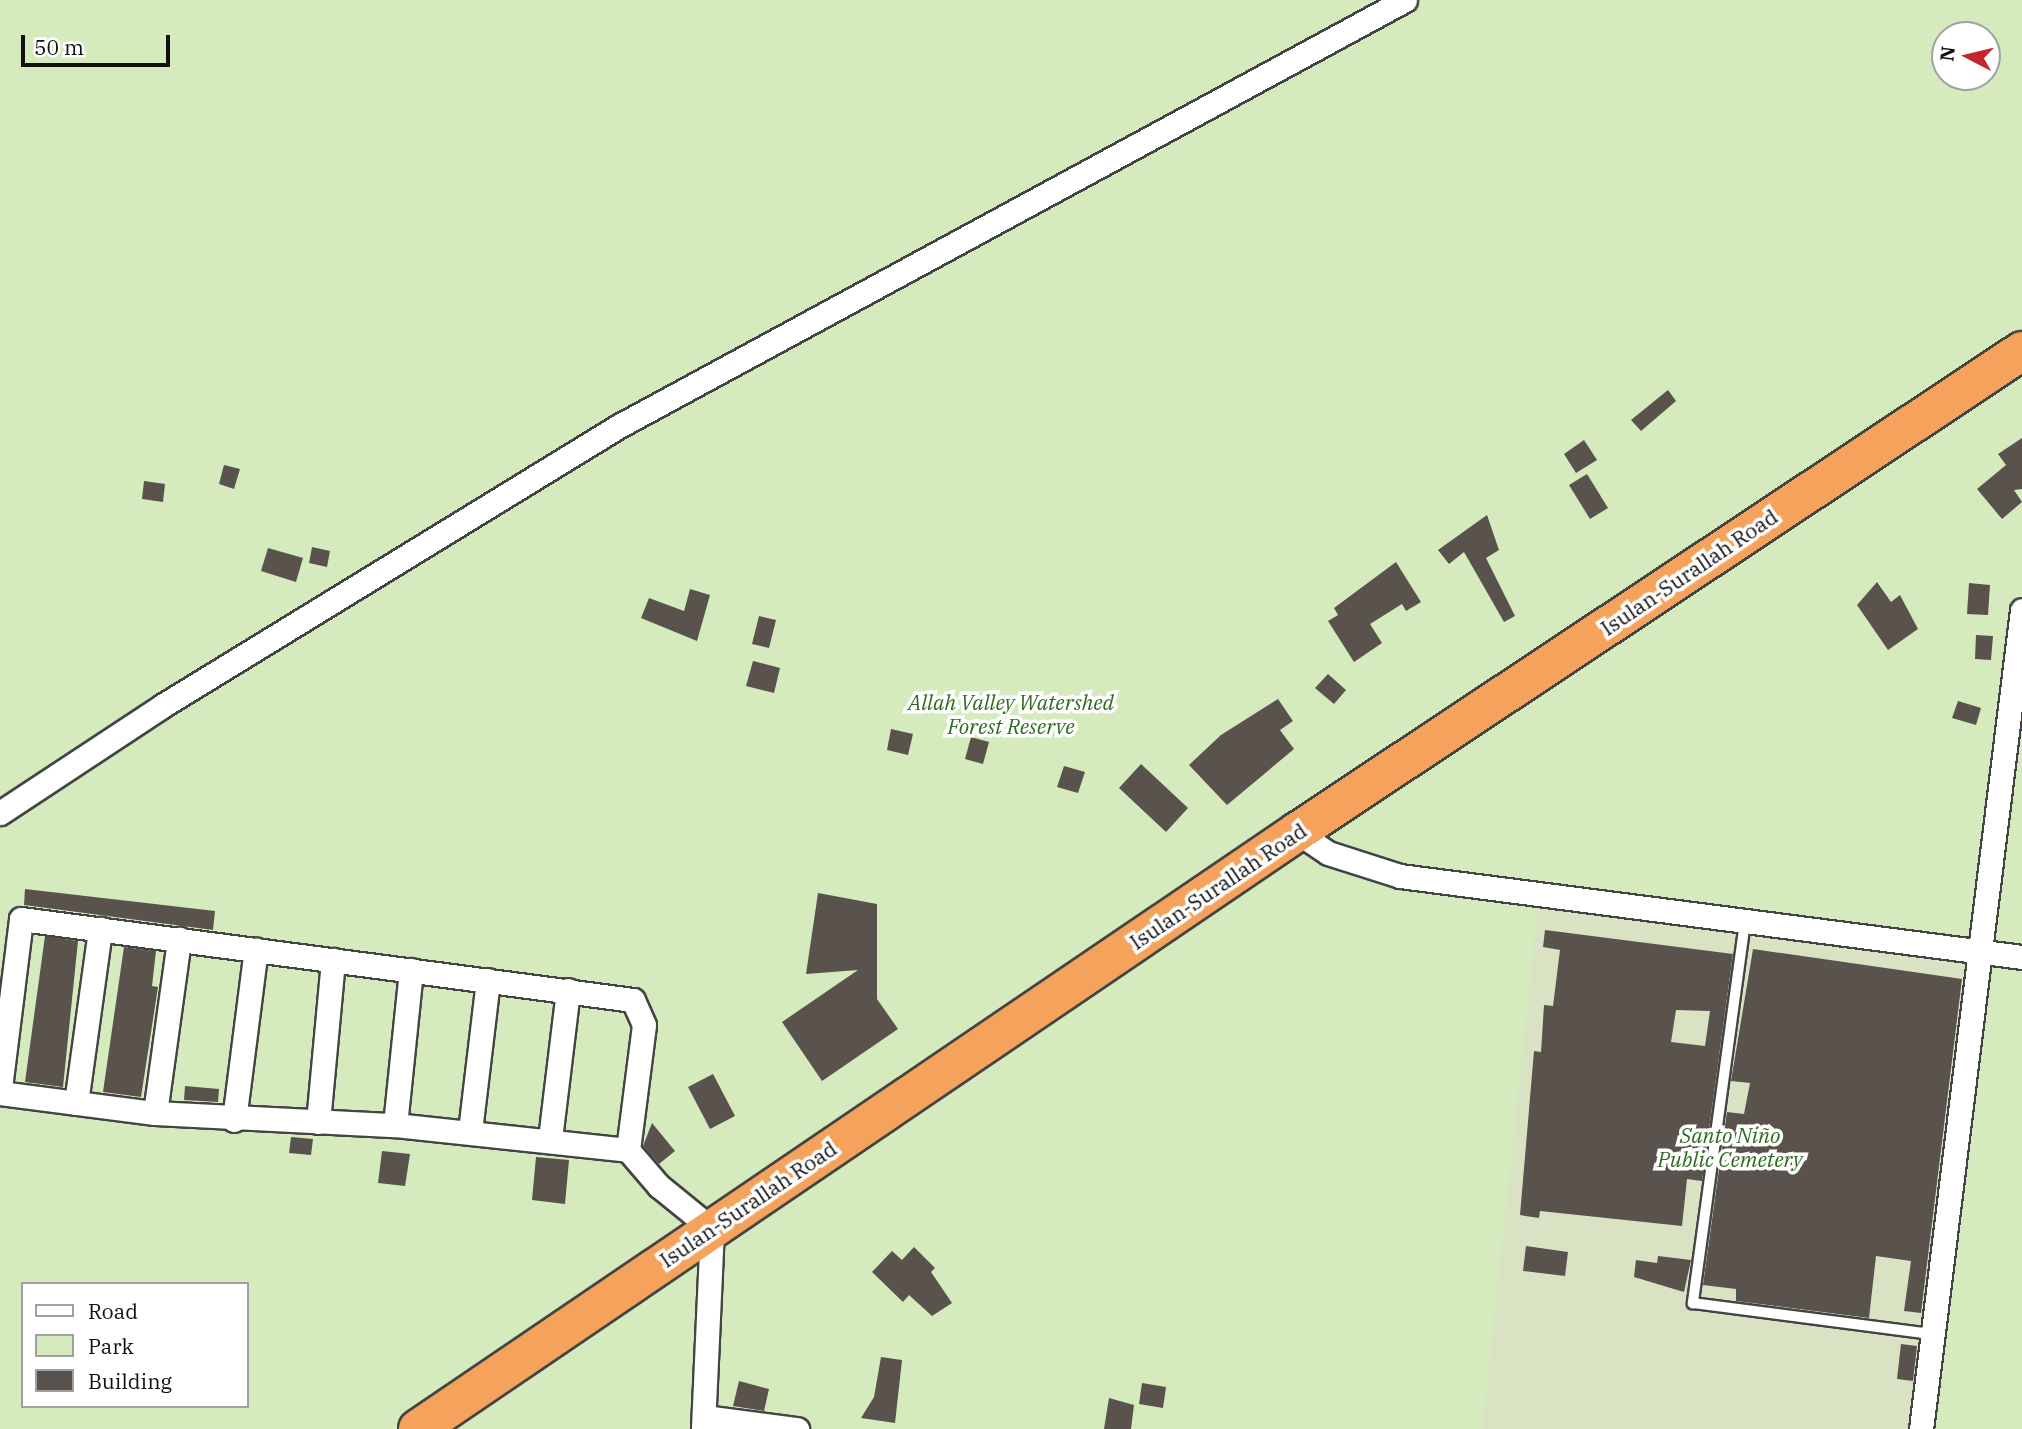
<!DOCTYPE html>
<html>
<head>
<meta charset="utf-8">
<style>
	body { margin:0 }
	#map { position:relative; width:2022px; height:1429px; overflow:hidden; background:#fffdf5; font-family:"IBM Plex Serif",serif }
	div>[style] { position:absolute }
	[style*='--x'] { left:calc(var(--x)*1px); top:calc(var(--y)*1px); width:calc(var(--w)*1px); rotate:calc(var(--a)*1deg) }
	.green>* { inset:0; background:#d5ebbd }
	.cemetery>* { inset:0; background:#d9e3c4 }
	.building>* { inset:0; background:#5a524d }
	.roads { filter:drop-shadow(2px 0 #444) drop-shadow(-2px 0 #444) drop-shadow(0 2px #444) drop-shadow(0 -2px #444) }
	.lane>* { height:10px; margin:-5px; padding:0 5px; transform-origin:5px; border-radius:5px; background:#fff }
	.street>* { height:23px; margin:-11.5px; padding:0 11.5px; transform-origin:11.5px; border-radius:11.5px; background:#fff }
	.highway>* { height:38px; margin:-19px; padding:0 19px; transform-origin:19px; border-radius:19px; background:#f5a25d }
	span { translate:-50% -50%; white-space:nowrap; text-align:center; line-height:1.15; -webkit-text-stroke:7px #fff; paint-order:stroke }
	.street-label { font-size:21px; color:#111 }
	.park-label { font-size:21px; color:#2f6b1f; font-style:italic }
	.legend { position:absolute; left:21px; top:1282px; width:228px; height:126px; box-sizing:border-box; background:#fff; border:2px solid #a0a0a0; margin:0; padding:9px 12px; list-style:none; font-size:21px; color:#111 }
	.legend li { display:flex; align-items:center; gap:14px; height:35px }
	.legend b { width:35px; border:2px solid #a0a0a0 }
	.north { position:absolute; left:1931px; top:21px; width:70px; height:70px; box-sizing:border-box; background:#fff; border:2px solid #a0a0a0; border-radius:50%; rotate:277deg; font-size:19px; font-weight:700; line-height:28px; text-align:center; color:#111 }
	.north::after { content:''; display:block; margin:auto; width:24px; height:32px; background:#c4262e; clip-path:polygon(50% 0,100% 100%,50% 72%,0 100%) }
	.scale { position:absolute; left:21px; top:35px; width:149px; height:32px; box-sizing:border-box; border:4px solid #111; border-top:0; padding-left:9px; font-size:21px; line-height:24px; white-space:nowrap; color:#111; -webkit-text-stroke:5px #fff; paint-order:stroke }
</style>
</head>
<body>
<div id="map">
	<div class="green">
		<div style="clip-path:polygon(evenodd,0 0,2022px 0,2022px 1429px,0 1429px,0 0,1945px 35px,1987px 35px,1987px 77px,1945px 77px,1945px 35px,0 0,23px 1284px,247px 1284px,247px 1406px,23px 1406px,23px 1284px)"></div>
	</div>
	<div class="cemetery">
		<div style="clip-path:polygon(1538px 905px,1972px 958px,1914px 1429px,1482px 1429px)"></div>
	</div>
	<div class="building">
		<div style="clip-path:polygon(1668px 390px,1676px 401px,1641px 431px,1631px 420px)"></div>
		<div style="clip-path:polygon(2022px 438px,2022px 489px,2014px 490px,2022px 502px,2002px 519px,1977px 489px,2006px 465px,1998px 454px)"></div>
		<div style="clip-path:polygon(1584px 440px,1597px 460px,1576px 473px,1564px 454px)"></div>
		<div style="clip-path:polygon(224px 465px,240px 469px,234px 489px,219px 484px)"></div>
		<div style="clip-path:polygon(1587px 474px,1608px 508px,1590px 519px,1569px 485px)"></div>
		<div style="clip-path:polygon(144px 481px,165px 484px,163px 502px,142px 499px)"></div>
		<div style="clip-path:polygon(1487px 515px,1499px 550px,1486px 558px,1515px 616px,1504px 622px,1464px 552px,1449px 564px,1438px 550px)"></div>
		<div style="clip-path:polygon(312px 547px,330px 551px,327px 567px,309px 563px)"></div>
		<div style="clip-path:polygon(268px 548px,303px 558px,296px 582px,261px 571px)"></div>
		<div style="clip-path:polygon(1396px 562px,1421px 602px,1406px 611px,1402px 604px,1370px 624px,1382px 643px,1354px 662px,1328px 621px,1338px 615px,1334px 608px)"></div>
		<div style="clip-path:polygon(1877px 582px,1891px 602px,1900px 595px,1918px 629px,1888px 650px,1857px 605px)"></div>
		<div style="clip-path:polygon(1969px 583px,1990px 585px,1988px 615px,1967px 614px)"></div>
		<div style="clip-path:polygon(690px 589px,710px 595px,697px 641px,641px 618px,649px 598px,684px 611px)"></div>
		<div style="clip-path:polygon(759px 616px,776px 620px,769px 648px,752px 644px)"></div>
		<div style="clip-path:polygon(1976px 635px,1993px 636px,1991px 660px,1975px 659px)"></div>
		<div style="clip-path:polygon(753px 661px,780px 668px,774px 693px,746px 686px)"></div>
		<div style="clip-path:polygon(1328px 674px,1346px 690px,1334px 704px,1315px 688px)"></div>
		<div style="clip-path:polygon(1278px 699px,1293px 721px,1280px 730px,1294px 749px,1227px 805px,1189px 765px,1221px 735px)"></div>
		<div style="clip-path:polygon(1958px 701px,1981px 708px,1976px 725px,1952px 718px)"></div>
		<div style="clip-path:polygon(891px 729px,913px 734px,908px 755px,887px 750px)"></div>
		<div style="clip-path:polygon(971px 737px,989px 742px,983px 764px,965px 759px)"></div>
		<div style="clip-path:polygon(1141px 764px,1188px 808px,1166px 832px,1119px 788px)"></div>
		<div style="clip-path:polygon(1064px 766px,1085px 772px,1078px 793px,1057px 787px)"></div>
		<div style="clip-path:polygon(25px 889px,215px 911px,213px 930px,24px 905px)"></div>
		<div style="clip-path:polygon(818px 893px,877px 904px,877px 999px,898px 1029px,822px 1081px,782px 1022px,858px 970px,806px 974px)"></div>
		<div style="clip-path:polygon(evenodd,1545px 930px,1733px 954px,1702px 1181px,1687px 1179px,1682px 1226px,1540px 1211px,1539px 1218px,1520px 1215px,1534px 1051px,1541px 1052px,1544px 1005px,1553px 1006px,1560px 950px,1543px 947px,1545px 930px,1676px 1010px,1710px 1011px,1705px 1046px,1671px 1042px,1676px 1010px)"></div>
		<div style="clip-path:polygon(45px 936px,78px 941px,63px 1087px,25px 1082px)"></div>
		<div style="clip-path:polygon(124px 947px,156px 951px,152px 986px,158px 987px,141px 1097px,103px 1092px)"></div>
		<div style="clip-path:polygon(1753px 949px,1962px 979px,1921px 1313px,1904px 1311px,1911px 1261px,1876px 1256px,1869px 1318px,1736px 1301px,1736px 1289px,1703px 1285px,1727px 1112px,1744px 1114px,1750px 1083px,1731px 1081px)"></div>
		<div style="clip-path:polygon(713px 1074px,735px 1116px,710px 1129px,688px 1087px)"></div>
		<div style="clip-path:polygon(185px 1086px,219px 1089px,218px 1102px,184px 1100px)"></div>
		<div style="clip-path:polygon(652px 1123px,675px 1151px,659px 1164px,643px 1146px)"></div>
		<div style="clip-path:polygon(291px 1137px,313px 1139px,311px 1155px,289px 1153px)"></div>
		<div style="clip-path:polygon(382px 1151px,410px 1154px,405px 1186px,378px 1183px)"></div>
		<div style="clip-path:polygon(536px 1157px,569px 1160px,565px 1204px,532px 1200px)"></div>
		<div style="clip-path:polygon(1526px 1246px,1568px 1252px,1565px 1276px,1523px 1271px)"></div>
		<div style="clip-path:polygon(914px 1247px,935px 1268px,931px 1272px,952px 1303px,932px 1316px,909px 1295px,903px 1302px,872px 1272px,892px 1251px,902px 1260px)"></div>
		<div style="clip-path:polygon(1658px 1256px,1691px 1260px,1684px 1292px,1634px 1277px,1636px 1260px,1657px 1263px)"></div>
		<div style="clip-path:polygon(1901px 1344px,1917px 1346px,1913px 1381px,1897px 1379px)"></div>
		<div style="clip-path:polygon(881px 1357px,902px 1360px,895px 1423px,861px 1418px,874px 1397px)"></div>
		<div style="clip-path:polygon(739px 1381px,769px 1389px,764px 1411px,733px 1406px)"></div>
		<div style="clip-path:polygon(1142px 1383px,1166px 1387px,1163px 1408px,1139px 1404px)"></div>
		<div style="clip-path:polygon(1109px 1398px,1134px 1405px,1131px 1429px,1104px 1429px)"></div>
	</div>
	<div class="roads">
		<div class="lane">
			<div style="--x:1745;--y:922;--w:385;--a:97.8"></div>
			<div style="--x:1693;--y:1303;--w:241;--a:7.4"></div>
		</div>
		<div class="street">
			<div style="--x:0;--y:813;--w:194;--a:-33.4"></div>
			<div style="--x:162;--y:706;--w:536;--a:-31.5"></div>
			<div style="--x:619;--y:426;--w:894;--a:-28.46"></div>
			<div style="--x:1297;--y:832;--w:37;--a:34"></div>
			<div style="--x:1328;--y:853;--w:76;--a:17.7"></div>
			<div style="--x:1400;--y:876;--w:627;--a:7.42"></div>
			<div style="--x:0;--y:1088;--w:170;--a:-82.9"></div>
			<div style="--x:21;--y:919;--w:617;--a:7.54"></div>
			<div style="--x:633;--y:1000;--w:27;--a:66"></div>
			<div style="--x:644;--y:1025;--w:126;--a:97.3"></div>
			<div style="--x:0;--y:1093;--w:156;--a:7.4"></div>
			<div style="--x:155;--y:1113;--w:240;--a:2.9"></div>
			<div style="--x:395;--y:1125;--w:234;--a:6.1"></div>
			<div style="--x:628;--y:1150;--w:48;--a:49.3"></div>
			<div style="--x:659;--y:1186;--w:68;--a:39.1"></div>
			<div style="--x:712;--y:1229;--w:200;--a:92.6"></div>
			<div style="--x:76;--y:1103;--w:176;--a:-82.1"></div>
			<div style="--x:155;--y:1113;--w:176;--a:-82.1"></div>
			<div style="--x:234;--y:1120;--w:172;--a:-82.7"></div>
			<div style="--x:318;--y:1122;--w:163;--a:-84.7"></div>
			<div style="--x:395;--y:1125;--w:156;--a:-84.1"></div>
			<div style="--x:470;--y:1131;--w:152;--a:-83.2"></div>
			<div style="--x:550;--y:1139;--w:150;--a:-83.1"></div>
			<div style="--x:704;--y:1417;--w:94;--a:7.4"></div>
			<div style="--x:1921;--y:1429;--w:825;--a:-82.97"></div>
		</div>
		<div class="highway">
			<div style="--x:418;--y:1429;--w:1063;--a:-34.18"></div>
			<div style="--x:1297;--y:832;--w:870;--a:-33.56"></div>
		</div>
	</div>
	<div class="street-label">
		<span style="left:1689px;top:572px;rotate:-34deg">Isulan-Surallah Road</span>
		<span style="left:1218px;top:886px;rotate:-34deg">Isulan-Surallah Road</span>
		<span style="left:748px;top:1204px;rotate:-34deg">Isulan-Surallah Road</span>
	</div>
	<div class="park-label">
		<span style="left:1011px;top:714px">Allah Valley Watershed<br>Forest Reserve</span>
		<span style="left:1730px;top:1147px">Santo Niño<br>Public Cemetery</span>
	</div>
	<ul class="legend">
	<li><b style="height:9px;background:#fff"></b>Road</li>
	<li><b style="height:19px;background:#d5ebbd"></b>Park</li>
	<li><b style="height:19px;background:#5a524d"></b>Building</li>
	</ul>
	<div class="north">N</div>
	<div class="scale">50 m</div>
</div>
</body>
</html>
